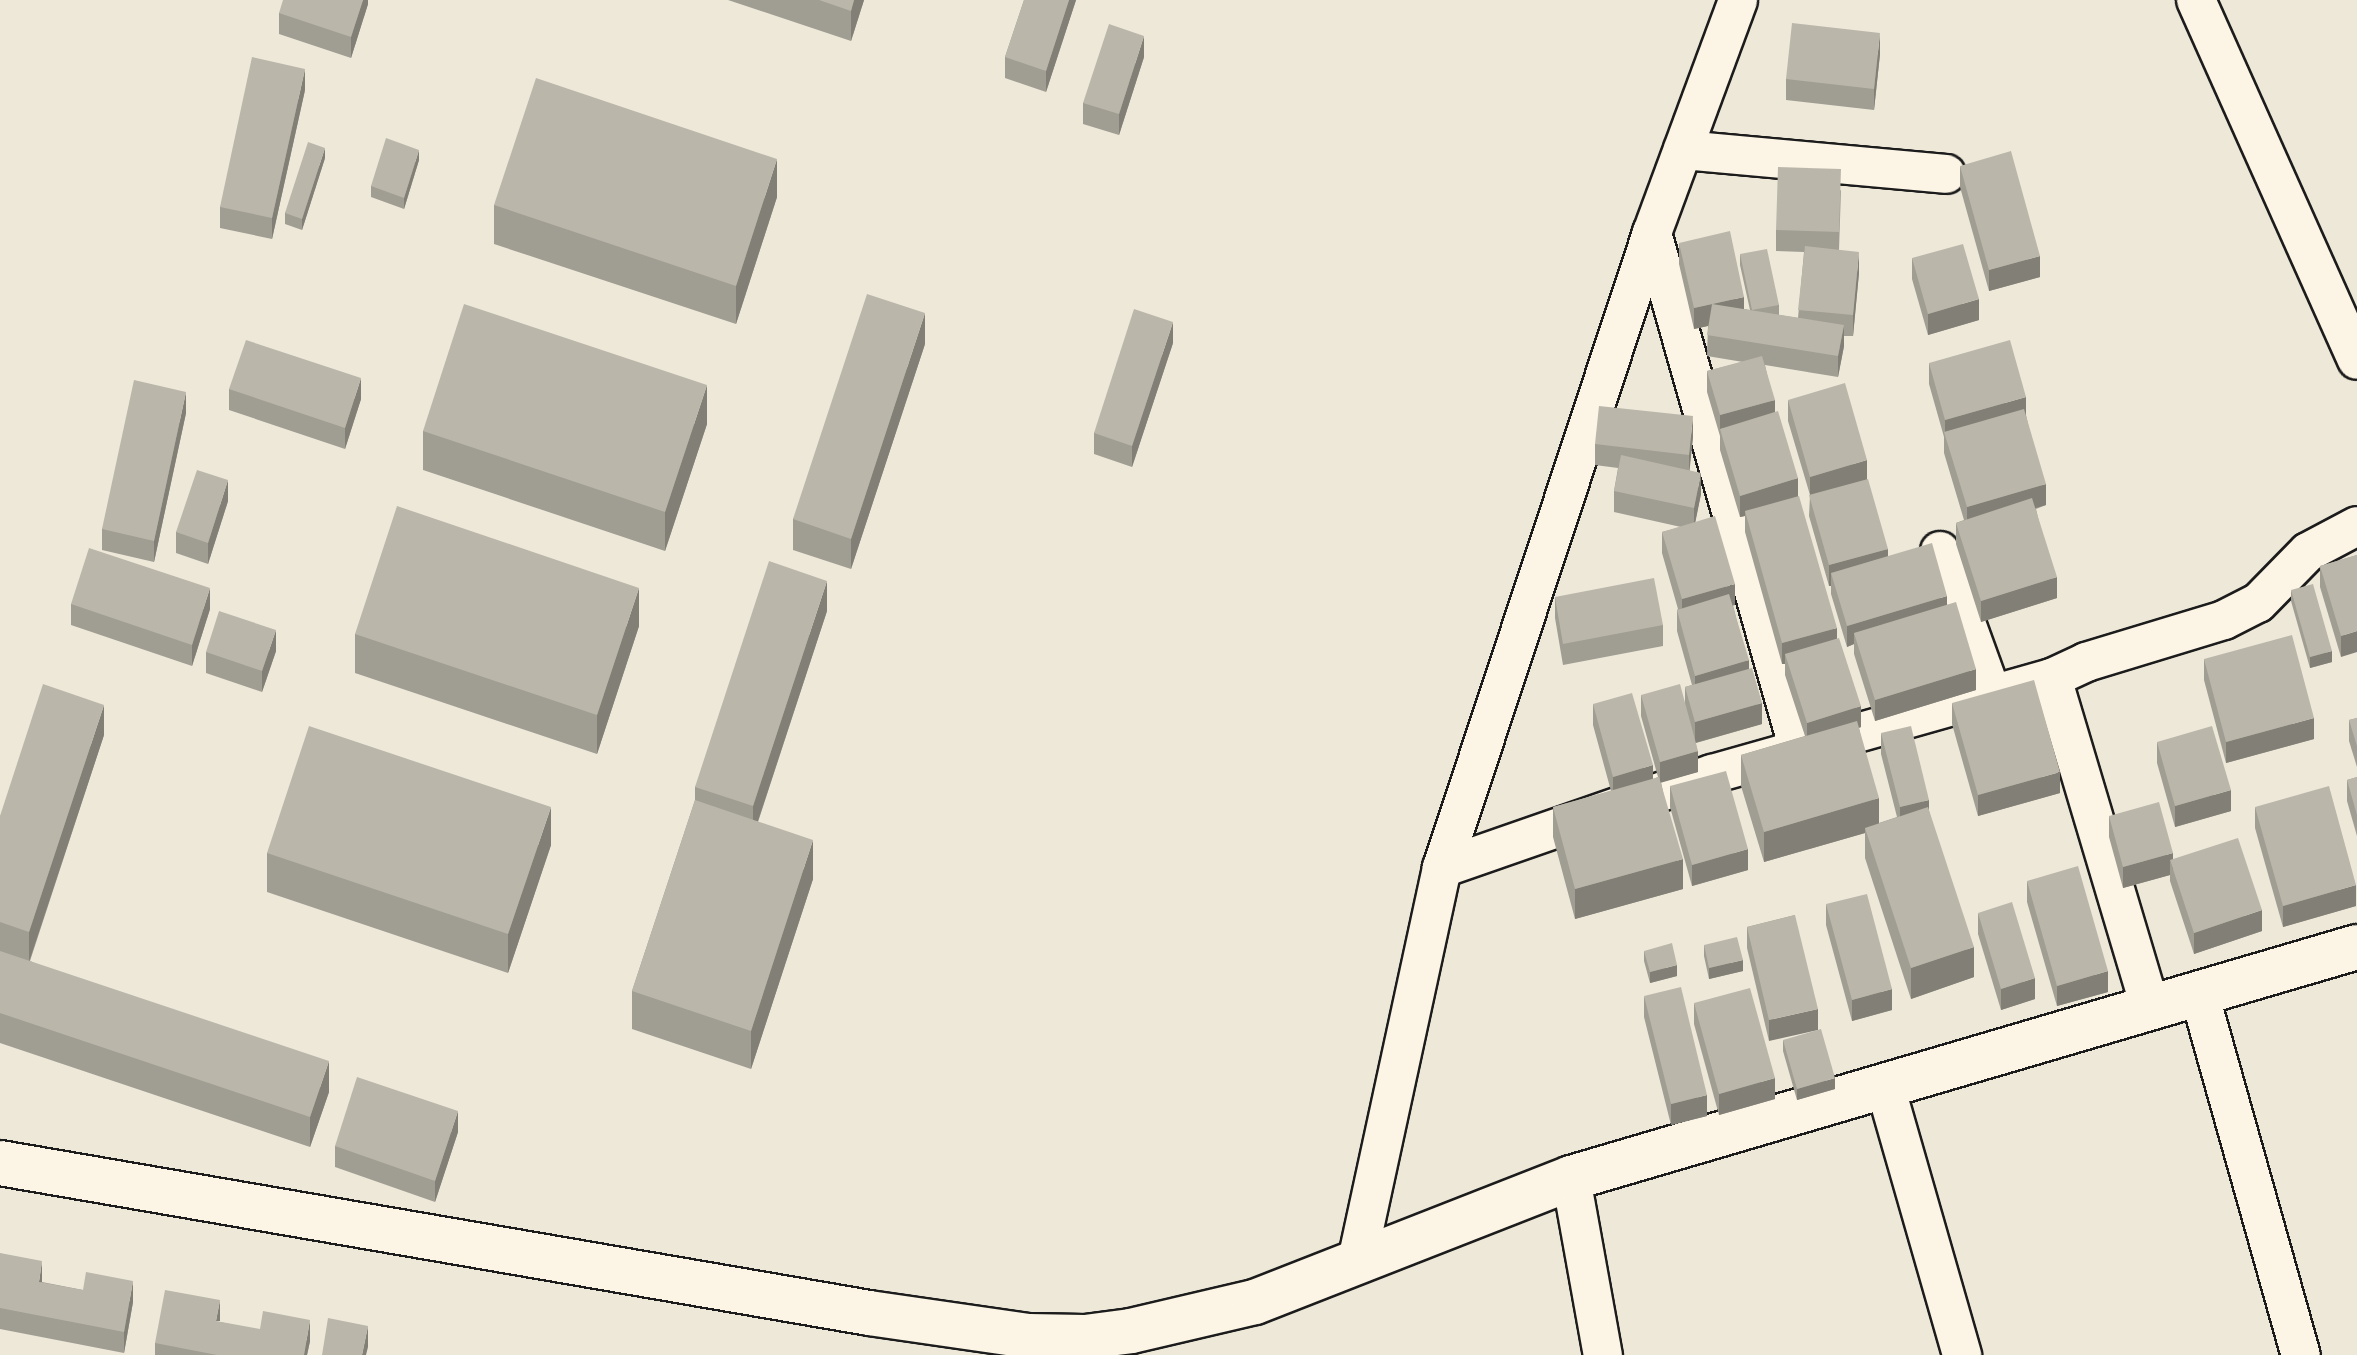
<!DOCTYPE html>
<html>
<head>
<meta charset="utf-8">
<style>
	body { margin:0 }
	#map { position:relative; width:2357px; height:1355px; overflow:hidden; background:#eee8d9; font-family:"Playpen Sans",sans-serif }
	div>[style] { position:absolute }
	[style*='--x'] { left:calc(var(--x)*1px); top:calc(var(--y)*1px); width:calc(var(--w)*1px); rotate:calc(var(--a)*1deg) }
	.roads { filter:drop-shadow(2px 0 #1c1c1c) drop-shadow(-2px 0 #1c1c1c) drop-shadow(0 2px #1c1c1c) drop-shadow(0 -2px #1c1c1c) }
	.street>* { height:38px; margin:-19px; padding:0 19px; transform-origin:19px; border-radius:19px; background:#fcf5e5 }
	.secondary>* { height:44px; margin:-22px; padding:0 22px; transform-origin:22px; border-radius:22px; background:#fcf5e5 }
	.wall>* { inset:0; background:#a09d92 }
	.shaded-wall>* { inset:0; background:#827f77 }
	.building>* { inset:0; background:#bab6aa }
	span { translate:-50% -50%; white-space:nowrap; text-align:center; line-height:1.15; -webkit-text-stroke:6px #fcf5e5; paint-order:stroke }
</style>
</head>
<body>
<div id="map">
	<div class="roads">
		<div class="street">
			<div style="--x:2196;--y:0;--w:394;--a:65.9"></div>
			<div style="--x:1683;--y:150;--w:264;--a:5.2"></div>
			<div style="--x:1652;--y:233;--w:537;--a:74.13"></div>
			<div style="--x:1940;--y:551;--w:153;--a:70.1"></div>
			<div style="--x:2052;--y:678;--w:38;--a:-25"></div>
			<div style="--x:2086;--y:662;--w:144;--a:-16.9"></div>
			<div style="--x:2224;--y:620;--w:38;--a:-27"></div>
			<div style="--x:2258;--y:603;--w:71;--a:-45.6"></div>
			<div style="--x:2308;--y:552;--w:55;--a:-28"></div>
			<div style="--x:1442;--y:868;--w:286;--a:-19.2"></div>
			<div style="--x:1712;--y:774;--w:353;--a:-15.8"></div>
			<div style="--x:2052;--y:678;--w:343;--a:73.4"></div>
			<div style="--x:2199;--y:993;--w:376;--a:74.3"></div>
			<div style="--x:1885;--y:1086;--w:280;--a:74"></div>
			<div style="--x:1571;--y:1178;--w:180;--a:79.8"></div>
			<div style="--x:1357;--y:1261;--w:402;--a:-77.8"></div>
			<div style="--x:1442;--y:868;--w:669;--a:-71.7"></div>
			<div style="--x:1652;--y:233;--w:248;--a:-69.7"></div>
		</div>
		<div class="secondary">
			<div style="--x:0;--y:1163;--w:882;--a:9.79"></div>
			<div style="--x:869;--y:1313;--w:161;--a:8.2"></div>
			<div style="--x:1028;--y:1336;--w:57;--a:1"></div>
			<div style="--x:1085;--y:1337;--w:46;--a:-7.4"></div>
			<div style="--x:1131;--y:1331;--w:127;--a:-13.2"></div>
			<div style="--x:1255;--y:1302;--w:339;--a:-21.4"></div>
			<div style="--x:1571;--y:1178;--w:819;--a:-16.38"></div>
		</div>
	</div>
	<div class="wall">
		<div style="clip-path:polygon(368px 0,368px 4px,351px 58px,279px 34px,279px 13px)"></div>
		<div style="clip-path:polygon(728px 0,864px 0,851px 41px)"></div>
		<div style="clip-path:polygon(1024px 0,1076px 0,1046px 92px,1005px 78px,1005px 57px)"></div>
		<div style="clip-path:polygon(1880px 54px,1874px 110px,1786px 100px,1786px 79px)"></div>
		<div style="clip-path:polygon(1144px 57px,1119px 135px,1083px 124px,1083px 103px)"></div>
		<div style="clip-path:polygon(305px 90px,272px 239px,220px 228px,220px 207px)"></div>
		<div style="clip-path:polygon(325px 158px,302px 230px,285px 224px,285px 213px)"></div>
		<div style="clip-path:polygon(419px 160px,404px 209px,371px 197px,371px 186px)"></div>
		<div style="clip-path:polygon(1960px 166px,2040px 277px,1989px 291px,1960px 187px)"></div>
		<div style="clip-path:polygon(1841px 190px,1839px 250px,1859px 273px,1853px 336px,1844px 336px,1844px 346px,1838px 377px,1765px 365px,1775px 412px,1861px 727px,1859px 728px,1879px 823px,1897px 817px,1881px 754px,1881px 733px,1929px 811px,1974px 977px,1911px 999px,1865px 858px,1865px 833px,1764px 862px,1741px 786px,1741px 755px,1805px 736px,1785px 675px,1785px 664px,1782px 664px,1745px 532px,1745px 516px,1740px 517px,1720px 450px,1720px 436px,1707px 392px,1707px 371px,1743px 362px,1707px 356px,1708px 326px,1694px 329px,1679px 264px,1679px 243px,1744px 309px,1750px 310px,1740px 265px,1740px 254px,1779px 305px,1779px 315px,1798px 318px,1804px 252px,1776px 251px,1776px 230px)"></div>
		<div style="clip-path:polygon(777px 197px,736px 324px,494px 244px,494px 205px)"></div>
		<div style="clip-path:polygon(1912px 258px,1979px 320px,1928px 335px,1912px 279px)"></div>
		<div style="clip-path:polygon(1173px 343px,1132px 467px,1094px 454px,1094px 433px)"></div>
		<div style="clip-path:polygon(925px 344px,851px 569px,793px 550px,793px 519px)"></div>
		<div style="clip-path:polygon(1929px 363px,2026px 415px,2046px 505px,2036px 509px,2057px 598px,1981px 622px,1956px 544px,1956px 523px,1964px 520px,1944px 453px,1944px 437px,1929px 384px)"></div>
		<div style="clip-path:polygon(229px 389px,361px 399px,345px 449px,229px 410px)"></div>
		<div style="clip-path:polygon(1788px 400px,1867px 479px,1888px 556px,1947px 604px,1976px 690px,1875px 721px,1854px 654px,1854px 644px,1847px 647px,1831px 594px,1831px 586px,1829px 586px,1809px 516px,1810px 495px,1788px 421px)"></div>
		<div style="clip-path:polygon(186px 413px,154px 562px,102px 550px,102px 529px)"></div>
		<div style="clip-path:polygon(707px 424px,665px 551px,423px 470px,423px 431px)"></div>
		<div style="clip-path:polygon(1693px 437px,1689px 470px,1701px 494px,1695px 522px,1735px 605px,1733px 605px,1762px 724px,1696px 743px,1698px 772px,1661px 782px,1683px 889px,1575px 919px,1553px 837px,1553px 807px,1611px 791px,1593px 725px,1593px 704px,1653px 779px,1658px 777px,1641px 716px,1641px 695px,1685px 703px,1685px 687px,1692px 685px,1677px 631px,1677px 610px,1678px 609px,1662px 553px,1662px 532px,1681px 527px,1614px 512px,1614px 491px,1618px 468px,1595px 465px,1595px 444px)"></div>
		<div style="clip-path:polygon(228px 501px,208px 564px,176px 553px,176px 532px)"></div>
		<div style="clip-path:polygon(2357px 555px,2341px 657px,2320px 587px,2320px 566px)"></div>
		<div style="clip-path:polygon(2291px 590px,2332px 662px,2310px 668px,2291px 601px)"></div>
		<div style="clip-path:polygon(1555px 597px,1663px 625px,1663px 646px,1563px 665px,1555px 618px)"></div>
		<div style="clip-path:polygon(71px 604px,210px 609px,192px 666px,71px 625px)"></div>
		<div style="clip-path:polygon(827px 611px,758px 822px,813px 879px,751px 1069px,632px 1029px,632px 991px,695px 800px,695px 787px)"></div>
		<div style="clip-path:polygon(639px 626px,597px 754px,355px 673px,355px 634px)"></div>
		<div style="clip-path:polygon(276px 651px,262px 692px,206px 673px,206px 652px)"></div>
		<div style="clip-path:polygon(2204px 659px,2314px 739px,2226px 763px,2204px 680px)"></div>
		<div style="clip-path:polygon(1952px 703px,2060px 793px,1978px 816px,1952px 724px)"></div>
		<div style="clip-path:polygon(2357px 718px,2357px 767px,2349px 741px,2349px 720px)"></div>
		<div style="clip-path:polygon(104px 735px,30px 961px,329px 1092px,310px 1147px,0 1043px,0 816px)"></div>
		<div style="clip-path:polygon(2157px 742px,2231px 811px,2175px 827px,2157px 763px)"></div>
		<div style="clip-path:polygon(2357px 777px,2357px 836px,2347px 801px,2347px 780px)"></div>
		<div style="clip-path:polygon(1670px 786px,1748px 870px,1692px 886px,1670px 807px)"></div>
		<div style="clip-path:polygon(2255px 807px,2356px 906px,2283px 927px,2255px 828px)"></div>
		<div style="clip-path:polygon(2109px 816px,2173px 859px,2262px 931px,2194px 954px,2170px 881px,2170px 875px,2123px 888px,2109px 837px)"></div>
		<div style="clip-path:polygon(551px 845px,508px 973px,267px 892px,267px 853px)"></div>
		<div style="clip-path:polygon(2027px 881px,2108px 992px,2057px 1006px,2027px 902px)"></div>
		<div style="clip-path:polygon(1826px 904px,1892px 1010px,1852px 1021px,1826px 925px)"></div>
		<div style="clip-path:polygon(1978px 913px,2035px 999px,2001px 1010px,1978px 934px)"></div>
		<div style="clip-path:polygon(1795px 915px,1769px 1041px,1747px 948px,1747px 927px)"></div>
		<div style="clip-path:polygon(1704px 945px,1743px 971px,1709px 979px,1704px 956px)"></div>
		<div style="clip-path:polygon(1644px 951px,1677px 976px,1650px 983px,1644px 961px)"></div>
		<div style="clip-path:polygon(1644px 996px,1707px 1116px,1671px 1125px,1644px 1017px)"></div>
		<div style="clip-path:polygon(1694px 1003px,1775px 1099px,1719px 1115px,1694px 1024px)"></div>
		<div style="clip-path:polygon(1783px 1040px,1835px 1089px,1797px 1100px,1783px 1051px)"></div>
		<div style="clip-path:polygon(458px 1132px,435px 1202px,335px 1167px,335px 1146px)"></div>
		<div style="clip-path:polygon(0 1253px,42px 1282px,83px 1290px,133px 1302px,124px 1353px,0 1329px)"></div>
		<div style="clip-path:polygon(220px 1322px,310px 1341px,307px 1355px,155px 1355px,155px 1343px)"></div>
	</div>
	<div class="shaded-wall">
		<div style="clip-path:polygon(363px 0,368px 0,368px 4px,351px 58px,351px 37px)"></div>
		<div style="clip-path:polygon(854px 0,864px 0,851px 41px,851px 11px)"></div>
		<div style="clip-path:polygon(1069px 0,1076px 0,1046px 92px,1046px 71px)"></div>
		<div style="clip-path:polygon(1880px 33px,1880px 54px,1874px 110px,1874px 89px)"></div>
		<div style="clip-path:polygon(1144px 36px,1144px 57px,1119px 135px,1119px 114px)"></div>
		<div style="clip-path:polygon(305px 69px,305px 90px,272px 239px,272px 218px)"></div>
		<div style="clip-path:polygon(325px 148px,325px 158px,302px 230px,302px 219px)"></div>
		<div style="clip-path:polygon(419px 150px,419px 160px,404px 209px,404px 198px)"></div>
		<div style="clip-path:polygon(777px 159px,777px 197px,736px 324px,736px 286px)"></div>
		<div style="clip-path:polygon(1859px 252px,1859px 273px,1853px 336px,1853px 315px)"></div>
		<div style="clip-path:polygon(2040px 256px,2040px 277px,1989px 291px,1989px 270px)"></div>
		<div style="clip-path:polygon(1744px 297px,1744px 318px,1694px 329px,1694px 308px)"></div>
		<div style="clip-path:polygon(1979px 299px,1979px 320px,1928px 335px,1928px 314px)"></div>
		<div style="clip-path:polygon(925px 313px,925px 344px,851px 569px,851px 539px)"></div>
		<div style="clip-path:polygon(1173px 322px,1173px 343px,1132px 467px,1132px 446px)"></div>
		<div style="clip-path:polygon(1844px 325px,1844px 346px,1838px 377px,1838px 356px)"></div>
		<div style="clip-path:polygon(361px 378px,361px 399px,345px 449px,345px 428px)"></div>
		<div style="clip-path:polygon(707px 385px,707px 424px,665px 551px,665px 512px)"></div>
		<div style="clip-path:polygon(186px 392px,186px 413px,154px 562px,154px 541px)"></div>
		<div style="clip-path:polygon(2026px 397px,2026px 418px,1945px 435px,1945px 420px)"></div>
		<div style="clip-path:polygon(1775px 400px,1775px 421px,1720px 429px,1720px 436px,1720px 415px)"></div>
		<div style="clip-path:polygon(1693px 416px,1693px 437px,1689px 476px,1689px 455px)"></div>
		<div style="clip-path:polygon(1867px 460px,1867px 481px,1810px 498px,1810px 477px)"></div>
		<div style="clip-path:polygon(1701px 473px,1701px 494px,1694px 529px,1694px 508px)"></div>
		<div style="clip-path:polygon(1798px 478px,1798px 499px,1745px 511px,1745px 516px,1740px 517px,1740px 496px)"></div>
		<div style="clip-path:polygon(228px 480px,228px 501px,208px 564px,208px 543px)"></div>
		<div style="clip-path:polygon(2046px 484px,2046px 505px,1967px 528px,1967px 507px)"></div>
		<div style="clip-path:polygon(1888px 549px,1888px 570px,1831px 573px,1831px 586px,1829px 586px,1829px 565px)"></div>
		<div style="clip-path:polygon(2057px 577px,2057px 598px,1981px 622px,1981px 601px)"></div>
		<div style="clip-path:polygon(827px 581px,827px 611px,753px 836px,753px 806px)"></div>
		<div style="clip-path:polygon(1735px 584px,1735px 605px,1682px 620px,1682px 599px)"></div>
		<div style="clip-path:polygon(210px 588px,210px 609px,192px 666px,192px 645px)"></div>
		<div style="clip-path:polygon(639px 588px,639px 626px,597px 754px,597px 715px)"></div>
		<div style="clip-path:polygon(1947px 596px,1947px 617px,1854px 633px,1854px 644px,1847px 647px,1847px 626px)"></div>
		<div style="clip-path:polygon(1837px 628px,1837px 649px,1785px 654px,1785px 664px,1782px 664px,1782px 643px)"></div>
		<div style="clip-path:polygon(276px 630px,276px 651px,262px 692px,262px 671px)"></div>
		<div style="clip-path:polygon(2357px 631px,2357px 652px,2341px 657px,2341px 636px)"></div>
		<div style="clip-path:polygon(2332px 651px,2332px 662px,2310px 668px,2310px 657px)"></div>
		<div style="clip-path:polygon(1749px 660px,1749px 681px,1695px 697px,1695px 676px)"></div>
		<div style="clip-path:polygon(1976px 669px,1976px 690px,1875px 721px,1875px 700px)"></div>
		<div style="clip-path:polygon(1762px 703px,1762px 724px,1695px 743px,1695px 722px)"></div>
		<div style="clip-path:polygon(104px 705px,104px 735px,29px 962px,29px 932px)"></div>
		<div style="clip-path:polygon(1861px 706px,1861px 727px,1807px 744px,1807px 723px)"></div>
		<div style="clip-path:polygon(2314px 718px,2314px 739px,2226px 763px,2226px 742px)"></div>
		<div style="clip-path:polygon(1698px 751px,1698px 772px,1660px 783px,1660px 762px)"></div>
		<div style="clip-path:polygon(1653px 765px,1653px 786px,1613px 798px,1613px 777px)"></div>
		<div style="clip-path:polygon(2060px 772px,2060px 793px,1978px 816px,1978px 795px)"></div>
		<div style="clip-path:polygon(2231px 790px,2231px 811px,2175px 827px,2175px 806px)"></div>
		<div style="clip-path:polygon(1879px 798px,1879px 828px,1865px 828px,1865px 833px,1764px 862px,1764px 832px)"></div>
		<div style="clip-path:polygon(1929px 800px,1929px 821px,1900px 828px,1900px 807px)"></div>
		<div style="clip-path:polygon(551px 807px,551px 845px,508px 973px,508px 934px)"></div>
		<div style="clip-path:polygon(813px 840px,813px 879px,751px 1069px,751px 1031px)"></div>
		<div style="clip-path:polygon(1748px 849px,1748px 870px,1692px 886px,1692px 865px)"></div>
		<div style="clip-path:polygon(2173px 853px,2173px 870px,2170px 860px,2170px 875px,2123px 888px,2123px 867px)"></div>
		<div style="clip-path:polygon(1683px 859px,1683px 889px,1575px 919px,1575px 889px)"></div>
		<div style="clip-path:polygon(2356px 885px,2356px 906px,2283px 927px,2283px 906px)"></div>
		<div style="clip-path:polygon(2262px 910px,2262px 931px,2194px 954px,2194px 933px)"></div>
		<div style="clip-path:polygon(1974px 947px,1974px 977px,1911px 999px,1911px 968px)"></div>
		<div style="clip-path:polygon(1743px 960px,1743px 971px,1709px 979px,1709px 968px)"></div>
		<div style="clip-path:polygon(1677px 965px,1677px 976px,1650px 983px,1650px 972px)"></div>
		<div style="clip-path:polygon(2108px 971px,2108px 992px,2057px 1006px,2057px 986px)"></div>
		<div style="clip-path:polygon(2035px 978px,2035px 999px,2001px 1010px,2001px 989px)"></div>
		<div style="clip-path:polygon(1892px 989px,1892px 1010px,1852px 1021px,1852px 1000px)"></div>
		<div style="clip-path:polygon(1818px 1009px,1818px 1030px,1769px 1041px,1769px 1020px)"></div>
		<div style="clip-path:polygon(329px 1061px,329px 1092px,310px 1147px,310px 1117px)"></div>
		<div style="clip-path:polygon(1775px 1078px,1775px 1099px,1719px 1115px,1719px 1094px)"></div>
		<div style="clip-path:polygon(1835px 1078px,1835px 1089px,1797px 1100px,1797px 1089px)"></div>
		<div style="clip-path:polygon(1707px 1095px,1707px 1116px,1671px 1125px,1671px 1104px)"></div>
		<div style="clip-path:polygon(458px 1111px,458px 1132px,435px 1202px,435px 1181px)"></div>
		<div style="clip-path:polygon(42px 1261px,42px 1282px,39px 1282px)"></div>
		<div style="clip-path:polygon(133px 1281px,133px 1302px,124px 1353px,124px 1332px)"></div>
		<div style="clip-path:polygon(220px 1300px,220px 1321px,216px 1321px)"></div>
		<div style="clip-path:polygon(310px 1320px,310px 1341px,307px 1355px,304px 1355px)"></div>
		<div style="clip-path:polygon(368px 1326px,368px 1347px,366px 1355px,362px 1355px)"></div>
	</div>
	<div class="building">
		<div style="clip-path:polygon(283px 0,363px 0,351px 37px,279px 13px)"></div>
		<div style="clip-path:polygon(819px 0,854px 0,851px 11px)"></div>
		<div style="clip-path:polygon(1024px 0,1069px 0,1046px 71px,1005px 57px)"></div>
		<div style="clip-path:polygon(1792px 23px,1880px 33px,1874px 89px,1786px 79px)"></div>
		<div style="clip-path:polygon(1109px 24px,1144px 36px,1119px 114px,1083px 103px)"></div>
		<div style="clip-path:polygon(252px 57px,305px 69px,272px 218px,220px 207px)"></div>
		<div style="clip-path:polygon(536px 78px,777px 159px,736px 286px,494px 205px)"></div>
		<div style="clip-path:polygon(386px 138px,419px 150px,404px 198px,371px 186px)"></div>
		<div style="clip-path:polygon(308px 142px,325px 148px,302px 219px,285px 213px)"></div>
		<div style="clip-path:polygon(2011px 151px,2040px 256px,1989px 270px,1960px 166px)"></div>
		<div style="clip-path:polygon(1778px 167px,1841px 169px,1839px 232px,1776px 230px)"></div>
		<div style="clip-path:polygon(1730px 231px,1744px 297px,1694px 308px,1679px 243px)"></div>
		<div style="clip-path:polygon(1963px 244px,1979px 299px,1928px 314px,1912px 258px)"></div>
		<div style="clip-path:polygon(1805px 246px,1859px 252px,1853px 315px,1798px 310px)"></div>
		<div style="clip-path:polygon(1767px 249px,1779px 305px,1752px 310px,1740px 254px)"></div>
		<div style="clip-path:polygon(867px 294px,925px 313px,851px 539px,793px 519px)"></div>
		<div style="clip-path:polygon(464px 304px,707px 385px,665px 512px,423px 431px)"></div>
		<div style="clip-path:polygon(1712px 304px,1844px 325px,1838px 356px,1707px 335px)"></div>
		<div style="clip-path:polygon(1134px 309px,1173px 322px,1132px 446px,1094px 433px)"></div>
		<div style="clip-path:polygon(246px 340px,361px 378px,345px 428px,229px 389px)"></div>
		<div style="clip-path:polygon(2010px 340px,2026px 397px,1945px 420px,1929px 363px)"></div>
		<div style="clip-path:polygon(1762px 356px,1775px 400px,1720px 415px,1707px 371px)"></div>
		<div style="clip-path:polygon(134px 380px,186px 392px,154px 541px,102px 529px)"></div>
		<div style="clip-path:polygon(1845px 383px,1867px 460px,1810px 477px,1788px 400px)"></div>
		<div style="clip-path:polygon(1599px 406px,1693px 416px,1689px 455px,1595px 444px)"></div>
		<div style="clip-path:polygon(2024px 409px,2046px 484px,1967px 507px,1944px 432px)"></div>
		<div style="clip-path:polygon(1778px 411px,1798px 478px,1740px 496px,1720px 429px)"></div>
		<div style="clip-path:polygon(1621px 455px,1701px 473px,1694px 508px,1614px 491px)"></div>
		<div style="clip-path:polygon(197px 470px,228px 480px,208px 543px,176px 532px)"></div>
		<div style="clip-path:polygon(1868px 479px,1888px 549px,1829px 565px,1809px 495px)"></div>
		<div style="clip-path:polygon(1799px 496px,1837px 628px,1782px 643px,1745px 511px)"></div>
		<div style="clip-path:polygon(2032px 498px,2057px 577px,1981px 601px,1956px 523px)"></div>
		<div style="clip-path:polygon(397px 506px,639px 588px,597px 715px,355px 634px)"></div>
		<div style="clip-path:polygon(1715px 516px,1735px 584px,1682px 599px,1662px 532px)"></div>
		<div style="clip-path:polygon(1932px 543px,1947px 596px,1847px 626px,1831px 573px)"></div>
		<div style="clip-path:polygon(89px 548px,210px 588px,192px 645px,71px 604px)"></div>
		<div style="clip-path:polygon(2357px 555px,2357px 631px,2341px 636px,2320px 566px)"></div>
		<div style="clip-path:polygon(769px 561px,827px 581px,753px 806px,695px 787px)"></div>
		<div style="clip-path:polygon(1654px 578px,1663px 625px,1563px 644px,1555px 597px)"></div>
		<div style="clip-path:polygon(2313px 584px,2332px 651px,2310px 657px,2291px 590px)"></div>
		<div style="clip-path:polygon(1729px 594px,1749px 660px,1695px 676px,1677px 610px)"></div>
		<div style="clip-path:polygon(1956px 602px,1976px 669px,1875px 700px,1854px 633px)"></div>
		<div style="clip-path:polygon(219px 611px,276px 630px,262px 671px,206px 652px)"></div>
		<div style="clip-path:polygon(2292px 635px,2314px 718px,2226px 742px,2204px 659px)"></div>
		<div style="clip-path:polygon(1839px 638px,1861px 706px,1807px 723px,1785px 654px)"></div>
		<div style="clip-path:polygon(1752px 668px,1762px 703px,1695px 722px,1685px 687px)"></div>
		<div style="clip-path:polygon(2034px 680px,2060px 772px,1978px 795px,1952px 703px)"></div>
		<div style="clip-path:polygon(43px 684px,104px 705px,29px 932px,0 922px,0 816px)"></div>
		<div style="clip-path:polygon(1680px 684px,1698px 751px,1660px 762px,1641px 695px)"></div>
		<div style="clip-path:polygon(1632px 693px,1653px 765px,1613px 777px,1593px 704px)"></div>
		<div style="clip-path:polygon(2357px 718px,2357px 746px,2349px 720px)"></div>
		<div style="clip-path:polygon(1857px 721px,1879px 798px,1764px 832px,1741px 755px)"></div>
		<div style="clip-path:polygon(309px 726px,551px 807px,508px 934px,267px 853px)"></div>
		<div style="clip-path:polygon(1911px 726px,1929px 800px,1900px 807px,1881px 733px)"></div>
		<div style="clip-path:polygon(2212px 726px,2231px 790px,2175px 806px,2157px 742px)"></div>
		<div style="clip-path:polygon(1726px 771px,1748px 849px,1692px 865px,1670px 786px)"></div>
		<div style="clip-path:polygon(1659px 777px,1683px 859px,1575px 889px,1553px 807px)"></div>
		<div style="clip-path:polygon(2357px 777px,2357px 815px,2347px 780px)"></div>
		<div style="clip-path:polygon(2329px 786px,2356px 885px,2283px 906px,2255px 807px)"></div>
		<div style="clip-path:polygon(695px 800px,813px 840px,751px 1031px,632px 991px)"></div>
		<div style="clip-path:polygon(2159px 802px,2173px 853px,2123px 867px,2109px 816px)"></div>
		<div style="clip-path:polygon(1928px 807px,1974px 947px,1911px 968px,1865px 828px)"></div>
		<div style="clip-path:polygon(2238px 838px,2262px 910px,2194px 933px,2170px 860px)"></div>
		<div style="clip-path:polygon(2078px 866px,2108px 971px,2057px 986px,2027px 881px)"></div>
		<div style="clip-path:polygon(1867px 894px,1892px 989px,1852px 1000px,1826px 904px)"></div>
		<div style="clip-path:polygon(2012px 902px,2035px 978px,2001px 989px,1978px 913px)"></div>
		<div style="clip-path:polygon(1795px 915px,1818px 1009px,1769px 1020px,1747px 927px)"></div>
		<div style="clip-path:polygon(1737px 937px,1743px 960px,1709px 968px,1704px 945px)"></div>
		<div style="clip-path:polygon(1672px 943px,1677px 965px,1650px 972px,1644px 951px)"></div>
		<div style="clip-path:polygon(0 951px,329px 1061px,310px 1117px,0 1013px)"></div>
		<div style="clip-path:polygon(1681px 987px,1707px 1095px,1671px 1104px,1644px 996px)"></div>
		<div style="clip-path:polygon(1750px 988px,1775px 1078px,1719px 1094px,1694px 1003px)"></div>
		<div style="clip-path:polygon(1821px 1029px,1835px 1078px,1797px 1089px,1783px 1040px)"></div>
		<div style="clip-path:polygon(357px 1077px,458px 1111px,435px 1181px,335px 1146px)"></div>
		<div style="clip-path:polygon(0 1253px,42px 1261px,39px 1282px,83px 1290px,86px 1272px,133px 1281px,124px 1332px,0 1308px)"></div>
		<div style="clip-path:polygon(165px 1290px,220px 1300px,216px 1321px,260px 1329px,263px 1311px,310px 1320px,304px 1355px,217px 1355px,155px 1343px)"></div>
		<div style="clip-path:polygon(328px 1318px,368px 1326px,362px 1355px,322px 1355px)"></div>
	</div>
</div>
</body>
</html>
